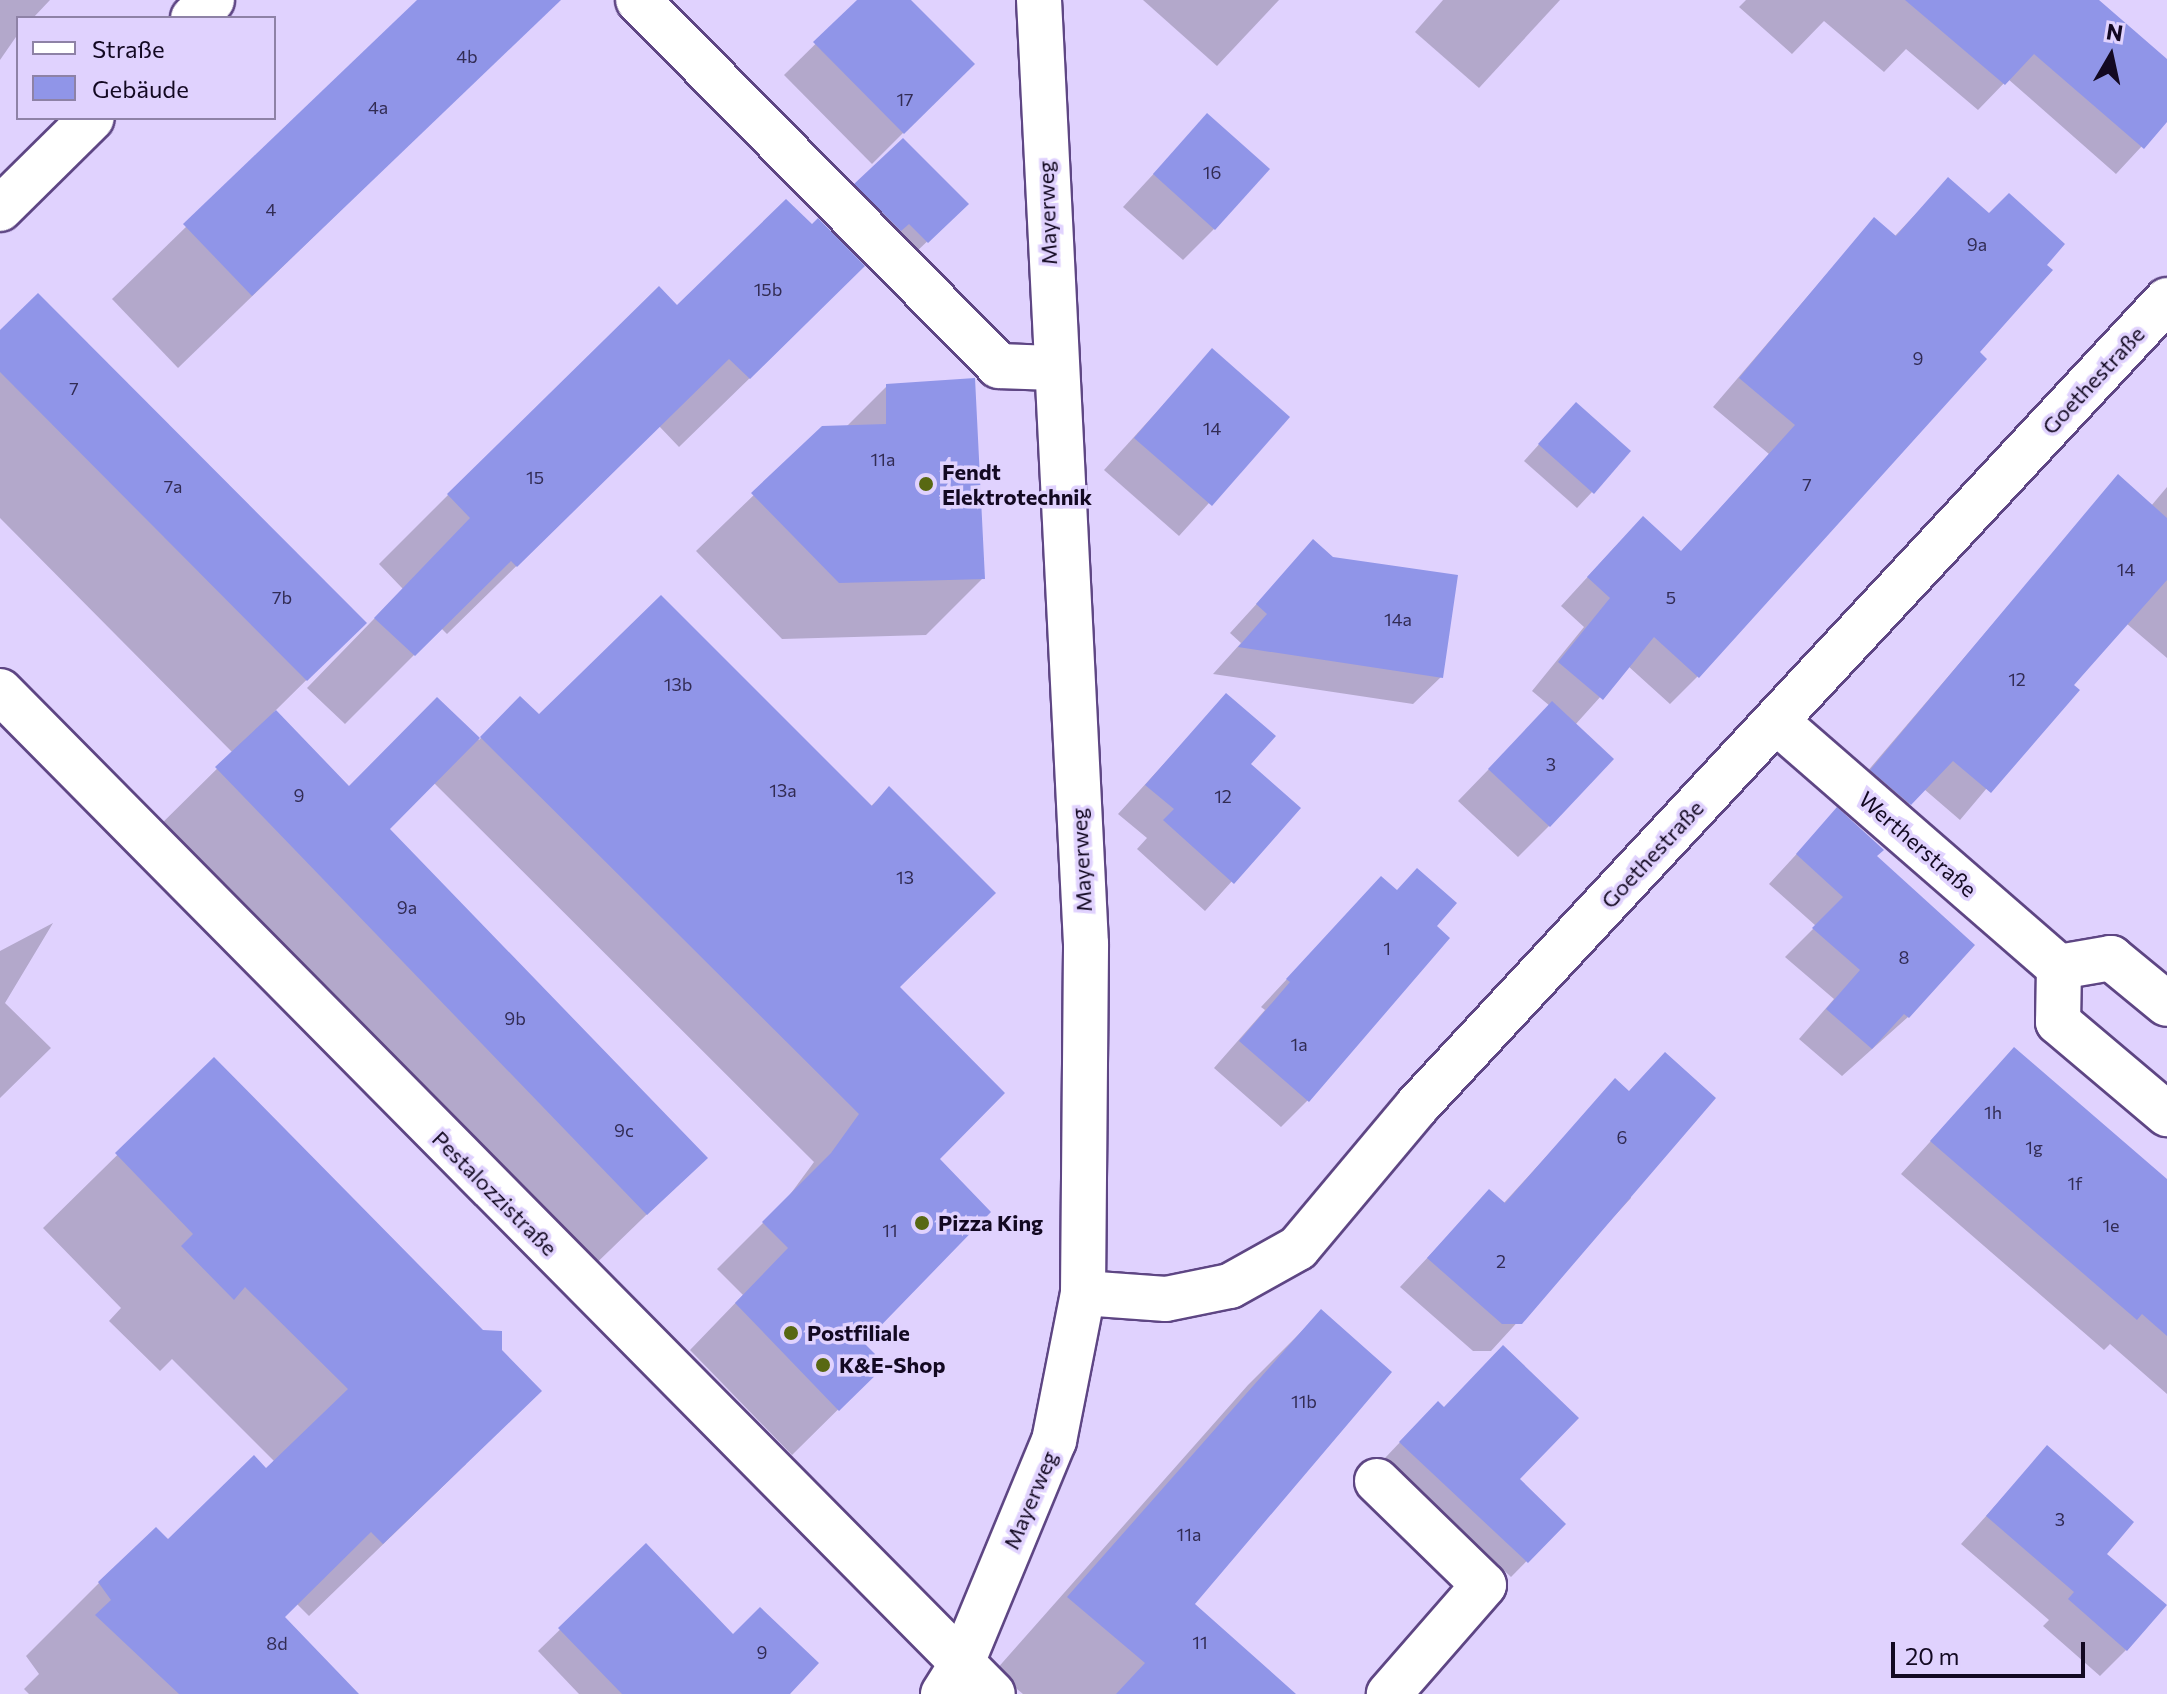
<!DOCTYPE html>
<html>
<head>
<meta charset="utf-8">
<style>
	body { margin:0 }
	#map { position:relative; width:2167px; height:1694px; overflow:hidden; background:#e0d2fe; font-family:Commissioner,sans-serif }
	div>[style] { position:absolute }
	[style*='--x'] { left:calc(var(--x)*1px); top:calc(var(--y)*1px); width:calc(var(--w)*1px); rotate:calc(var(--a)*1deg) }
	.shadow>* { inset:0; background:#0003 }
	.building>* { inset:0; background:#9095e8 }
	.roads { filter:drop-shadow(2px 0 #5e4684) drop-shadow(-2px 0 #5e4684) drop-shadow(0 2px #5e4684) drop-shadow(0 -2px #5e4684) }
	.minor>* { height:44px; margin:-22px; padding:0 22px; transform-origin:22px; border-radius:22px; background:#fff }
	.dots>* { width:22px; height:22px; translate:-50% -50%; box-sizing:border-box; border:4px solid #e0d2fe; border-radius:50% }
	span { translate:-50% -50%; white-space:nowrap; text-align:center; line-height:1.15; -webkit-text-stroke:7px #e0d2fe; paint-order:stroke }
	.number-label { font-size:18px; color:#322c54 }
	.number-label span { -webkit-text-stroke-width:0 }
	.street-label { font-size:22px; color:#130922 }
	.poi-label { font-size:22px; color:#130922; font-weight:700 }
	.left { translate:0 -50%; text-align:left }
	.legend { position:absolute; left:16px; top:16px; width:260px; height:104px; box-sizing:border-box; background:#e0d2fe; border:2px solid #8e82a6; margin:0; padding:10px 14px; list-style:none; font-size:24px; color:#130922 }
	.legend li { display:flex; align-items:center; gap:16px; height:40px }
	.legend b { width:40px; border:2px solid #8e82a6 }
	.north { position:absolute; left:2071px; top:16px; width:80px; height:80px; -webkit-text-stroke:6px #e0d2fe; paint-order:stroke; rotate:9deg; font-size:22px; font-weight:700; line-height:32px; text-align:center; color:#130922 }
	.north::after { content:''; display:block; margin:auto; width:28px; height:36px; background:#130922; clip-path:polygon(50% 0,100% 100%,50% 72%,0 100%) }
	.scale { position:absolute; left:1891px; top:1642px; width:194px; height:36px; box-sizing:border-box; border:4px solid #130922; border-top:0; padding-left:10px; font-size:24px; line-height:28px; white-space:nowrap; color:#130922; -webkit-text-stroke:6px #e0d2fe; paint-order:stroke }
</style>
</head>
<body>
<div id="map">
	<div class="shadow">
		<div style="clip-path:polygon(0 0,50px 0,33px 18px,18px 18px,18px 34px,0 60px)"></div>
		<div style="clip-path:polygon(419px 0,558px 0,178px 368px,112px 299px)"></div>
		<div style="clip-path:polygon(860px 0,909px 0,972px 64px,872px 164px,784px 75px)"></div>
		<div style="clip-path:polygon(1143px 0,1279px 0,1217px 66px)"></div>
		<div style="clip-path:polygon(1443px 0,1560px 0,1479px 88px,1415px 32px)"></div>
		<div style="clip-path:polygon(1746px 0,2097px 0,2167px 61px,2167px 119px,2116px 174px,2008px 79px,1978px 110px,1906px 49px,1884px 72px,1824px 21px,1792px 54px,1739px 7px)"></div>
		<div style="clip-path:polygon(1207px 116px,1214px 229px,1183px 260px,1123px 207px)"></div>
		<div style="clip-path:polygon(1948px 180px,1698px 676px,1670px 704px,1628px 666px,1575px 725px,1549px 826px,1518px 857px,1458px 801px,1550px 706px,1532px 691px,1584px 627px,1561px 606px,1615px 547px,1680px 553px,1769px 454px,1713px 407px,1874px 219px,1894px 237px)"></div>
		<div style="clip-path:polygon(856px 185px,966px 204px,911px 257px,841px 201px)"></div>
		<div style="clip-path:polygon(677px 308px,794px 335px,679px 447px,659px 426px,447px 634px,441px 628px,345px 724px,307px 688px,403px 589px,379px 564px,448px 495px)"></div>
		<div style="clip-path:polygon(0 333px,364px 623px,274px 712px,349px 789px,437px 700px,479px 740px,520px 699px,539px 717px,870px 807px,889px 789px,898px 987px,938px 1159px,861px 1343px,883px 1365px,792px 1455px,690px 1350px,743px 1295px,717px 1269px,786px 1200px,814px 1162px,433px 782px,387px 829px,705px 1158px,578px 1281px,148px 837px,233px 753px,0 518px)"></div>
		<div style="clip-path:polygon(1212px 351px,1287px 417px,1179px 536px,1104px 470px)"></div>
		<div style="clip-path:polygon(887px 386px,983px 578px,926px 635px,782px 639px,696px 551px,823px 428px,846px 427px)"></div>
		<div style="clip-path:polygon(1560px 421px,1592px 492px,1577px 508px,1524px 461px)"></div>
		<div style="clip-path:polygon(2118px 477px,2151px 506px,2167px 487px,2167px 658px,2126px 623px,1960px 820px,1924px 789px,1880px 832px,1843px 800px)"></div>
		<div style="clip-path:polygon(1313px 542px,1441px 677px,1413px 704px,1213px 674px,1241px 643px,1230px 633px)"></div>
		<div style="clip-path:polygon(1226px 696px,1248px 764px,1298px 808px,1205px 911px,1137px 849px,1147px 838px,1118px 814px)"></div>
		<div style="clip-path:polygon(1837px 810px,1875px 857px,1908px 1017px,1842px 1076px,1799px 1039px,1834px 999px,1785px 957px,1816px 926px,1769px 884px)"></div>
		<div style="clip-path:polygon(1381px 878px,1435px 926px,1308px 1100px,1281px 1127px,1214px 1068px,1265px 1010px,1261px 1007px)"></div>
		<div style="clip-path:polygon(53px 923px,5px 1003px,51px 1048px,0 1098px,0 951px)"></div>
		<div style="clip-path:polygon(2014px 1049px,2167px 1182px,2167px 1394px,2110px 1344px,2104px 1350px,1901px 1174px)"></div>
		<div style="clip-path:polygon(214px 1060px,466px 1464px,309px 1616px,297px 1604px,283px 1618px,358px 1694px,29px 1694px,24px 1689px,39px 1674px,26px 1656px,99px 1583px,168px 1541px,275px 1462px,172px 1359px,160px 1371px,109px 1321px,121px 1308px,43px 1228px)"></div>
		<div style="clip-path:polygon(1615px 1081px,1631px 1198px,1491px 1351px,1473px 1351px,1400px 1287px,1489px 1192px,1503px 1204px)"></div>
		<div style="clip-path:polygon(1321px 1312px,1192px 1604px,1292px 1694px,1023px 1694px,995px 1671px,1248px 1385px)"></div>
		<div style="clip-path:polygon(1422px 1419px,1517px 1479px,1563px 1524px,1511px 1577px,1385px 1458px)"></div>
		<div style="clip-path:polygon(2047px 1448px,2104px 1555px,2126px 1650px,2100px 1676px,2043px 1626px,2049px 1620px,1961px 1544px)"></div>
		<div style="clip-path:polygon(646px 1546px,787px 1694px,579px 1694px,538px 1651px)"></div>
	</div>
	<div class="building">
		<div style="clip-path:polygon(417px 0,561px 0,252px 296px,183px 224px)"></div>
		<div style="clip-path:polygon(857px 0,911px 0,975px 64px,904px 134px,813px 42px)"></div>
		<div style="clip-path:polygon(1905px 0,2099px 0,2167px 59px,2167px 122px,2144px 149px,2034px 54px,2005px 85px)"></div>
		<div style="clip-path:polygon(1207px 113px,1270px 169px,1215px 230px,1153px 174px)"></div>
		<div style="clip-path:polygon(903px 138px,969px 204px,928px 243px,909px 224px,901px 231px,854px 184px)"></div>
		<div style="clip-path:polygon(1948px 177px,1989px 213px,2009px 193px,2065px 244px,2047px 265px,2053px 270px,1980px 352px,1987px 359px,1699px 678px,1654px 637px,1603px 700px,1558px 662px,1610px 598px,1587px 577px,1643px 516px,1681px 551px,1795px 425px,1739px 378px,1874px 217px,1896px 236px)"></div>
		<div style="clip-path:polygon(786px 199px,812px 224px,818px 218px,865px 266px,750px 379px,729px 359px,517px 567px,511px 561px,415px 656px,374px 618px,470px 518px,447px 494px,659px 286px,677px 305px)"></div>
		<div style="clip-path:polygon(38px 293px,367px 623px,307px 681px,0 372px,0 330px)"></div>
		<div style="clip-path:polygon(1212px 348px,1290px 417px,1212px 506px,1134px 438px)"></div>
		<div style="clip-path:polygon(975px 378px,985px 579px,839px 583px,751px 493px,822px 426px,886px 424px,886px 384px)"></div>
		<div style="clip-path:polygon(1576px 402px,1631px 451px,1594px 494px,1538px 444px)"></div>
		<div style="clip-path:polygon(2118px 474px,2167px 518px,2167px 580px,2074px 685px,2080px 690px,1991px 793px,1953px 761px,1911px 805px,1870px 770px)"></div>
		<div style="clip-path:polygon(1313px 539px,1333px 557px,1458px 575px,1443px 678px,1238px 647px,1267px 614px,1256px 604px)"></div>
		<div style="clip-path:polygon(661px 595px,872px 806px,889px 786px,996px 893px,900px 987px,1005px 1093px,940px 1159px,991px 1212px,864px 1343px,886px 1365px,839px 1411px,735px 1303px,788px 1248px,762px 1222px,831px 1153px,859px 1114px,480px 737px,520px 696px,539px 714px)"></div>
		<div style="clip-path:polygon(1226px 693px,1276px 736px,1251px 764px,1301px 808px,1234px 884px,1163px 820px,1174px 809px,1145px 785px)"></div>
		<div style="clip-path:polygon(437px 697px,480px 738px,390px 829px,708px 1158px,647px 1215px,215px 767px,276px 710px,349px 786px)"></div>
		<div style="clip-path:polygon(1552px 701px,1614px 759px,1550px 827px,1488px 769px)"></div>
		<div style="clip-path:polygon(1837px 807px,1884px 850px,1877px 856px,1975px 945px,1909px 1018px,1904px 1014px,1872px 1049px,1826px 1009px,1860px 970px,1812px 928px,1843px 897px,1796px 854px)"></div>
		<div style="clip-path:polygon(1417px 868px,1457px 903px,1437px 926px,1450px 938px,1309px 1102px,1239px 1041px,1290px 982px,1286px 979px,1381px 876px,1397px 890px)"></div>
		<div style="clip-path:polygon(2014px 1047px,2167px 1179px,2167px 1336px,2142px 1314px,2137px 1320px,1930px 1141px)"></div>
		<div style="clip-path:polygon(1665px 1052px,1716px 1098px,1522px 1324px,1502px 1324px,1427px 1258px,1489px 1189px,1505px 1203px,1615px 1078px,1629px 1091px)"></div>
		<div style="clip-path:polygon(214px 1057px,483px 1330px,502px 1331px,502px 1350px,542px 1391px,383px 1544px,371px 1532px,285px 1617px,359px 1694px,179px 1694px,95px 1615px,111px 1600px,98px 1582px,156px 1527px,168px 1539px,254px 1455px,266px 1468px,348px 1389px,245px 1287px,234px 1300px,181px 1246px,193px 1234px,115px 1153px)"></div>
		<div style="clip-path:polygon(1321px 1309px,1392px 1372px,1195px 1604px,1296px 1694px,1116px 1694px,1145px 1663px,1067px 1597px)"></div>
		<div style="clip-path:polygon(1503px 1345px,1579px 1418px,1520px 1479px,1566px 1524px,1528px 1563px,1399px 1442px,1438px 1401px,1444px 1407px)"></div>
		<div style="clip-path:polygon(2047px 1445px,2134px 1522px,2107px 1554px,2167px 1605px,2127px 1651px,2068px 1599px,2074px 1592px,1986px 1516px)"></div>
		<div style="clip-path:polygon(646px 1543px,733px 1634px,760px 1607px,819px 1663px,790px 1694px,622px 1694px,558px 1628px)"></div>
	</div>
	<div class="roads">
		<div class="minor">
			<div style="--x:638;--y:0;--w:514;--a:45.39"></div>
			<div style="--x:999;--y:366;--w:54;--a:2.1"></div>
			<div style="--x:193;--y:18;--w:26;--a:-43"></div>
			<div style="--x:0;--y:209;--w:129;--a:-44.7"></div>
			<div style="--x:0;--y:691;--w:1411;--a:45.29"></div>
			<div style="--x:1777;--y:722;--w:374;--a:41"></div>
			<div style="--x:2059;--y:967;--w:55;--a:91"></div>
			<div style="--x:2058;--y:1022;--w:143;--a:40.2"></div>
			<div style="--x:2059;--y:967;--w:53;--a:-9.8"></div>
			<div style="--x:2111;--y:958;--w:72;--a:39.4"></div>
			<div style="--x:1083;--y:1293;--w:83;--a:4.1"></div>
			<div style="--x:1166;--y:1299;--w:65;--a:-11.5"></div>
			<div style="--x:1230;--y:1286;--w:78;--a:-29.2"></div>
			<div style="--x:1298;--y:1248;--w:185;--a:-50"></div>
			<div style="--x:1417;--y:1106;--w:1101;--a:-47.06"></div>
			<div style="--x:1377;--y:1481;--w:149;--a:44.2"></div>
			<div style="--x:1484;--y:1585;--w:145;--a:131.1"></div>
			<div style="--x:943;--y:1694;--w:34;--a:-58"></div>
			<div style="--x:961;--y:1665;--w:243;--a:-67.5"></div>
			<div style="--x:1054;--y:1441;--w:151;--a:-78.9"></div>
			<div style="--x:1083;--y:1293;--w:349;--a:-89.5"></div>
			<div style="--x:1086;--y:944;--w:945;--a:-92.85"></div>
		</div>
	</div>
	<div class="dots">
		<div style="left:926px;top:484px;background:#586812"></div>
		<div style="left:922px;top:1223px;background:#586812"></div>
		<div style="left:791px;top:1333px;background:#586812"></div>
		<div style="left:823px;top:1365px;background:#586812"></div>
	</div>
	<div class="number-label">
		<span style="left:467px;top:56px">4b</span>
		<span style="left:905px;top:99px">17</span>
		<span style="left:378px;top:107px">4a</span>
		<span style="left:1212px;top:172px">16</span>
		<span style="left:271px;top:209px">4</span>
		<span style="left:1977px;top:244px">9a</span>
		<span style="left:768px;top:289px">15b</span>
		<span style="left:1918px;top:358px">9</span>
		<span style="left:74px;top:388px">7</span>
		<span style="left:1212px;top:428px">14</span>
		<span style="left:883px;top:459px">11a</span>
		<span style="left:535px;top:477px">15</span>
		<span style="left:1807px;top:484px">7</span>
		<span style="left:173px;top:486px">7a</span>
		<span style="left:2126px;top:569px">14</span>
		<span style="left:282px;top:597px">7b</span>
		<span style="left:1671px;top:597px">5</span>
		<span style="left:1398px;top:619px">14a</span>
		<span style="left:2017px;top:679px">12</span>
		<span style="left:678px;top:684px">13b</span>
		<span style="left:1551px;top:764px">3</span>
		<span style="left:783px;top:790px">13a</span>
		<span style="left:299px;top:795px">9</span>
		<span style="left:1223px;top:796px">12</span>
		<span style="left:905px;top:877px">13</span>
		<span style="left:407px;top:907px">9a</span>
		<span style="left:1387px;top:948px">1</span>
		<span style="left:1904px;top:957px">8</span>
		<span style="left:515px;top:1018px">9b</span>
		<span style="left:1299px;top:1044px">1a</span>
		<span style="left:1993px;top:1112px">1h</span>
		<span style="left:624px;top:1130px">9c</span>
		<span style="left:1622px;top:1137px">6</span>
		<span style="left:2034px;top:1147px">1g</span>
		<span style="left:2075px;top:1183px">1f</span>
		<span style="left:2111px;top:1225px">1e</span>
		<span style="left:890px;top:1230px">11</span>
		<span style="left:1501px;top:1261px">2</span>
		<span style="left:1304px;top:1401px">11b</span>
		<span style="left:2060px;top:1519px">3</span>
		<span style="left:1189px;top:1534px">11a</span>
		<span style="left:1200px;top:1642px">11</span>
		<span style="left:277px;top:1643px">8d</span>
		<span style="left:762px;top:1652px">9</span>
	</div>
	<div class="street-label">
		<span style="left:1047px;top:213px;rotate:-92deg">Mayerweg</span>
		<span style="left:2093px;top:380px;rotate:-47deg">Goethestraße</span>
		<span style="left:1918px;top:844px;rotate:41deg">Wertherstraße</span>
		<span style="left:1652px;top:854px;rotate:-47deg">Goethestraße</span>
		<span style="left:1081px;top:860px;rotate:-93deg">Mayerweg</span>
		<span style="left:495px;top:1193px;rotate:45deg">Pestalozzistraße</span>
		<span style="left:1030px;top:1500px;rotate:-67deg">Mayerweg</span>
	</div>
	<div class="poi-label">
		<span class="left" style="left:942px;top:484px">Fendt<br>Elektrotechnik</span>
		<span class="left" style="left:938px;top:1223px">Pizza King</span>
		<span class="left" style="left:807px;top:1333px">Postfiliale</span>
		<span class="left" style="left:839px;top:1365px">K&amp;E-Shop</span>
	</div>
	<ul class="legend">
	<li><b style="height:10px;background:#fff"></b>Straße</li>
	<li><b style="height:22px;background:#9095e8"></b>Gebäude</li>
	</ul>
	<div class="north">N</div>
	<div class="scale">20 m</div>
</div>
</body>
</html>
